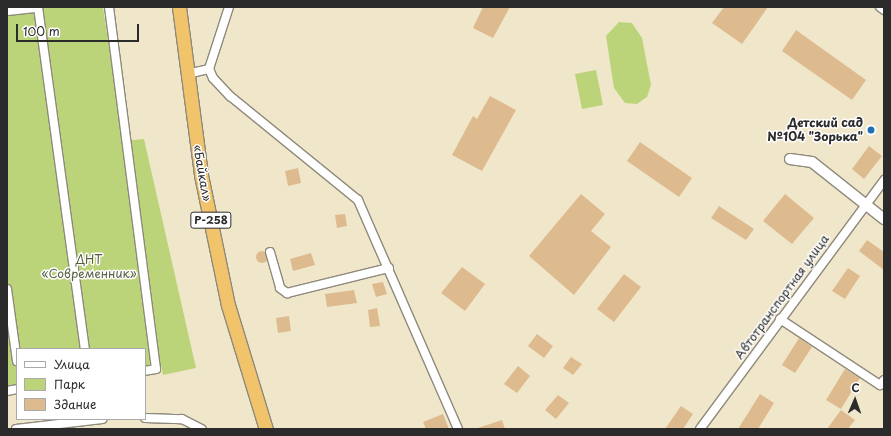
<!DOCTYPE html>
<html>
<head>
<meta charset="utf-8">
<style>
	body { margin:0 }
	#map { position:relative; width:891px; height:436px; overflow:hidden; background:#f0e7cb; font-family:"Playpen Sans",sans-serif }
	div>[style] { position:absolute }
	[style*='--x'] { left:calc(var(--x)*1px); top:calc(var(--y)*1px); width:calc(var(--w)*1px); rotate:calc(var(--a)*1deg) }
	.green>* { inset:0; background:#bcd479 }
	.building>* { inset:0; background:#deba8f }
	.round { border-radius:50% }
	.roads { filter:drop-shadow(1px 0 #8e897b) drop-shadow(-1px 0 #8e897b) drop-shadow(0 1px #8e897b) drop-shadow(0 -1px #8e897b) }
	.minor>* { height:8px; margin:-4px; padding:0 4px; transform-origin:4px; border-radius:4px; background:#fff }
	.tertiary>* { height:10px; margin:-5px; padding:0 5px; transform-origin:5px; border-radius:5px; background:#fff }
	.trunk>* { height:13px; margin:-6.5px; padding:0 6.5px; transform-origin:6.5px; border-radius:6.5px; background:#f1c36a }
	.dots>* { width:11px; height:11px; translate:-50% -50%; box-sizing:border-box; border:2px solid #fff; border-radius:50% }
	span { translate:-50% -50%; white-space:nowrap; text-align:center; line-height:1.15; -webkit-text-stroke:3px #fff; paint-order:stroke }
	.shield-label span { padding:1px 3px; background:#fff; border:1px solid; border-radius:3px; -webkit-text-stroke-width:0 }
	.shield-label { font-size:11px; color:#2b2b2b; font-weight:700 }
	.poi-label { font-size:12px; color:#2b2b2b; font-weight:700 }
	.right { translate:-100% -50%; text-align:right }
	.street-label { font-size:12px; color:#2b2b2b }
	.park-label { font-size:12px; color:#565e42 }
	.frame { position:absolute; inset:0; border:8px solid #2b2b2b; pointer-events:none }
	.legend { position:absolute; left:16px; top:348px; width:130px; height:72px; box-sizing:border-box; background:#fff; border:1px solid #aaa; margin:0; padding:5px 7px; list-style:none; font-size:12px; color:#2b2b2b }
	.legend li { display:flex; align-items:center; gap:8px; height:20px }
	.legend b { width:20px; border:1px solid #aaa }
	.north { position:absolute; left:835px; top:380px; width:40px; height:40px; -webkit-text-stroke:3px #fff; paint-order:stroke; rotate:2deg; font-size:11px; font-weight:700; line-height:16px; text-align:center; color:#2b2b2b }
	.north::after { content:''; display:block; margin:auto; width:14px; height:18px; background:#2b2b2b; clip-path:polygon(50% 0,100% 100%,50% 72%,0 100%) }
	.scale { position:absolute; left:16px; top:24px; width:123px; height:18px; box-sizing:border-box; border:2px solid #2b2b2b; border-top:0; padding-left:5px; font-size:12px; line-height:14px; white-space:nowrap; color:#2b2b2b; -webkit-text-stroke:3px #fff; paint-order:stroke }
</style>
</head>
<body>
<div id="map">
	<div class="green">
		<div style="clip-path:polygon(7px 7px,103px 7px,123px 141px,144px 139px,196px 368px,163px 375px,161px 365px,145px 367px,145px 349px,17px 349px,17px 385px,7px 386px)"></div>
		<div style="clip-path:polygon(619px 22px,632px 23px,642px 38px,651px 85px,647px 97px,637px 104px,625px 103px,614px 88px,606px 36px)"></div>
		<div style="clip-path:polygon(596px 70px,603px 105px,582px 109px,575px 74px)"></div>
	</div>
	<div class="building">
		<div style="clip-path:polygon(483px 7px,510px 7px,493px 38px,473px 28px)"></div>
		<div style="clip-path:polygon(724px 7px,768px 7px,742px 44px,712px 23px)"></div>
		<div style="clip-path:polygon(796px 30px,866px 80px,852px 100px,782px 51px)"></div>
		<div style="clip-path:polygon(490px 96px,516px 110px,482px 171px,452px 155px,473px 116px,477px 119px)"></div>
		<div style="clip-path:polygon(640px 142px,692px 178px,679px 197px,627px 161px)"></div>
		<div style="clip-path:polygon(869px 146px,882px 156px,864px 179px,852px 169px)"></div>
		<div style="clip-path:polygon(298px 168px,301px 183px,288px 186px,285px 171px)"></div>
		<div style="clip-path:polygon(581px 194px,605px 214px,591px 231px,611px 247px,574px 295px,529px 256px)"></div>
		<div style="clip-path:polygon(785px 194px,814px 218px,792px 244px,763px 221px)"></div>
		<div style="clip-path:polygon(719px 206px,754px 229px,746px 240px,711px 218px)"></div>
		<div style="clip-path:polygon(345px 214px,347px 226px,337px 228px,335px 215px)"></div>
		<div style="clip-path:polygon(867px 240px,884px 252px,884px 270px,859px 251px)"></div>
		<div class="round" style="left:256px;top:251px;width:12px;height:12px"></div>
		<div style="clip-path:polygon(311px 253px,315px 265px,293px 271px,290px 259px)"></div>
		<div style="clip-path:polygon(462px 267px,485px 284px,465px 311px,441px 293px)"></div>
		<div style="clip-path:polygon(848px 268px,860px 276px,845px 299px,832px 291px)"></div>
		<div style="clip-path:polygon(624px 274px,641px 287px,614px 322px,597px 309px)"></div>
		<div style="clip-path:polygon(383px 282px,387px 294px,376px 297px,372px 284px)"></div>
		<div style="clip-path:polygon(354px 290px,357px 303px,327px 307px,325px 294px)"></div>
		<div style="clip-path:polygon(377px 308px,380px 326px,370px 327px,368px 310px)"></div>
		<div style="clip-path:polygon(289px 316px,291px 331px,278px 333px,276px 318px)"></div>
		<div style="clip-path:polygon(537px 334px,553px 346px,544px 358px,528px 346px)"></div>
		<div style="clip-path:polygon(799px 338px,812px 347px,795px 373px,782px 365px)"></div>
		<div style="clip-path:polygon(571px 357px,582px 364px,573px 375px,563px 368px)"></div>
		<div style="clip-path:polygon(518px 366px,530px 376px,517px 393px,504px 384px)"></div>
		<div style="clip-path:polygon(845px 369px,860px 378px,841px 409px,826px 400px)"></div>
		<div style="clip-path:polygon(760px 394px,774px 403px,758px 429px,738px 429px)"></div>
		<div style="clip-path:polygon(558px 395px,569px 403px,556px 419px,545px 410px)"></div>
		<div style="clip-path:polygon(681px 406px,693px 414px,683px 429px,665px 429px)"></div>
		<div style="clip-path:polygon(841px 410px,855px 420px,848px 429px,827px 429px)"></div>
		<div style="clip-path:polygon(443px 414px,449px 429px,426px 429px,423px 422px)"></div>
		<div style="clip-path:polygon(502px 420px,505px 429px,478px 429px,478px 428px)"></div>
	</div>
	<div class="roads">
		<div class="minor">
			<div style="--x:38;--y:7;--w:345;--a:82.2"></div>
			<div style="--x:109;--y:7;--w:365;--a:82.6"></div>
			<div style="--x:156;--y:369;--w:11;--a:170"></div>
			<div style="--x:229;--y:7;--w:65;--a:107.9"></div>
			<div style="--x:209;--y:69;--w:10;--a:66"></div>
			<div style="--x:213;--y:78;--w:25;--a:47"></div>
			<div style="--x:230;--y:96;--w:165;--a:39.1"></div>
			<div style="--x:358;--y:200;--w:250;--a:66.4"></div>
			<div style="--x:880;--y:7;--w:5;--a:37"></div>
			<div style="--x:7;--y:11;--w:31;--a:-6"></div>
			<div style="--x:187;--y:74;--w:23;--a:-13"></div>
			<div style="--x:270;--y:252;--w:37;--a:74"></div>
			<div style="--x:280;--y:288;--w:9;--a:36"></div>
			<div style="--x:287;--y:293;--w:105;--a:-13.8"></div>
			<div style="--x:7;--y:289;--w:73;--a:82.1"></div>
			<div style="--x:780;--y:319;--w:120;--a:33.4"></div>
			<div style="--x:880;--y:385;--w:6;--a:-51"></div>
			<div style="--x:7;--y:391;--w:10;--a:-11"></div>
			<div style="--x:145;--y:418;--w:37;--a:2"></div>
			<div style="--x:182;--y:419;--w:22;--a:27"></div>
			<div style="--x:16;--y:429;--w:87;--a:-6.6"></div>
			<div style="--x:700;--y:429;--w:310;--a:-53.5"></div>
		</div>
		<div class="tertiary">
			<div style="--x:790;--y:159;--w:22;--a:8"></div>
			<div style="--x:812;--y:162;--w:92;--a:38.4"></div>
		</div>
		<div class="trunk">
			<div style="--x:179;--y:7;--w:169;--a:82.5"></div>
			<div style="--x:201;--y:175;--w:133;--a:78.3"></div>
			<div style="--x:228;--y:305;--w:130;--a:73"></div>
		</div>
	</div>
	<div class="dots">
		<div style="left:871px;top:130px;background:#1f6fb2"></div>
	</div>
	<div class="shield-label">
		<span style="left:211px;top:220px">Р-258</span>
	</div>
	<div class="poi-label">
		<span class="right" style="left:863px;top:130px">Детский сад<br>№104 "Зорька"</span>
	</div>
	<div class="street-label">
		<span style="left:202px;top:173px;rotate:80deg">«Байкал»</span>
		<span style="left:782px;top:297px;rotate:-54deg">Автотранспортная улица</span>
	</div>
	<div class="park-label">
		<span style="left:89px;top:267px">ДНТ<br>«Современник»</span>
	</div>
	<div class="frame"></div>
	<ul class="legend">
	<li><b style="height:5px;background:#fff"></b>Улица</li>
	<li><b style="height:11px;background:#bcd479"></b>Парк</li>
	<li><b style="height:11px;background:#deba8f"></b>Здание</li>
	</ul>
	<div class="north">С</div>
	<div class="scale">100 m</div>
</div>
</body>
</html>
